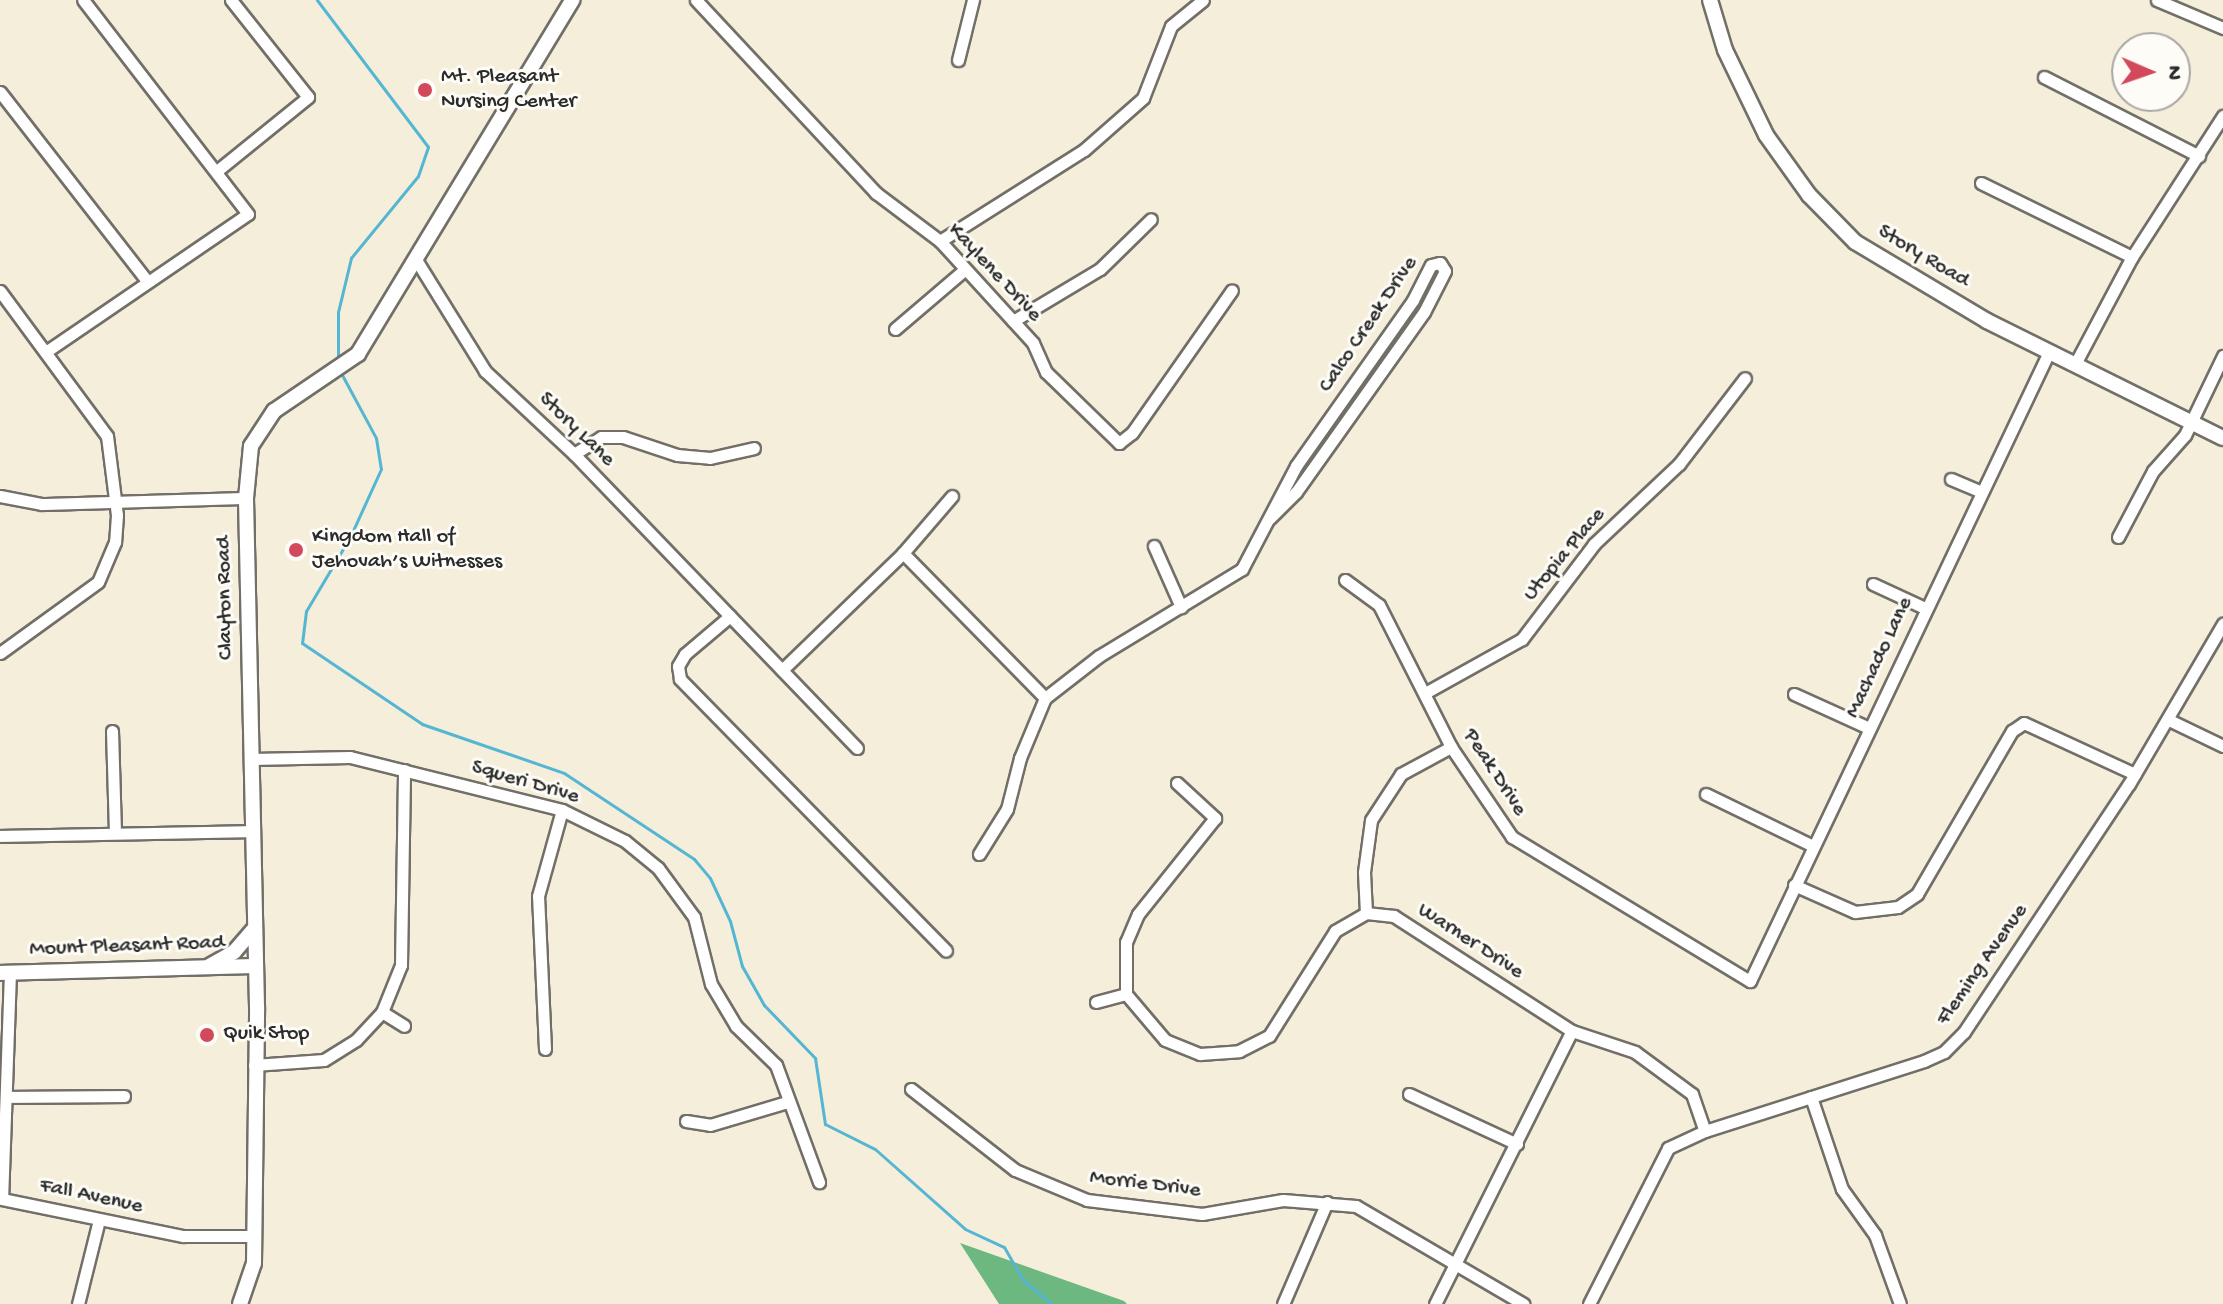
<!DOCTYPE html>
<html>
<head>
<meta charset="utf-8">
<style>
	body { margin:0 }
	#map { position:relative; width:2223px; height:1304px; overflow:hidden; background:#f4eeda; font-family:"Gochi Hand",sans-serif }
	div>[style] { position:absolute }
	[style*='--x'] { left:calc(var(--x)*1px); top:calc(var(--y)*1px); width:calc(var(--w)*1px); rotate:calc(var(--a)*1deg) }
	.forest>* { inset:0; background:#6db880 }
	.stream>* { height:3px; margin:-1.5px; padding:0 1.5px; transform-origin:1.5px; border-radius:1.5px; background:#55b6d3 }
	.roads { filter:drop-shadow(2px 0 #716f68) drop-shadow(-2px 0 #716f68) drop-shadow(0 2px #716f68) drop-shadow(0 -2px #716f68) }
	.minor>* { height:11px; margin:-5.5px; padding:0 5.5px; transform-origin:5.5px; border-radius:5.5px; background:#fff }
	.tertiary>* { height:14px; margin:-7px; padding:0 7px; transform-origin:7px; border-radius:7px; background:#fff }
	.dots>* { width:22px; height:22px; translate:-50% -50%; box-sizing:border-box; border:4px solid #fdfcf7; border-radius:50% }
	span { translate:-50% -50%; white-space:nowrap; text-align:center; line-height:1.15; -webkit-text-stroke:6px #fdfcf7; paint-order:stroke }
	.poi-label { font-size:22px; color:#2b2b2b }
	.left { translate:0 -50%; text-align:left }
	.street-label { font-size:22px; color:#2b2b2b }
	.north { position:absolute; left:2111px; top:32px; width:80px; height:80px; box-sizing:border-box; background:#fdfcf7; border:2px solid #a9a8a5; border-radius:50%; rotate:92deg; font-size:22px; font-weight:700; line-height:32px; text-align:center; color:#2b2b2b }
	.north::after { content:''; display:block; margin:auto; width:28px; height:36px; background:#d1495b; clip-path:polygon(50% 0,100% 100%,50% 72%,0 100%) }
</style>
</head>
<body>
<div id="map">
	<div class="forest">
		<div style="clip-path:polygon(960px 1243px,1124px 1301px,1127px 1304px,999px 1304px)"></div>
	</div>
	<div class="stream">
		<div style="--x:317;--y:0;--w:184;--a:52.9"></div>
		<div style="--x:428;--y:147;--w:31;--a:109"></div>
		<div style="--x:418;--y:176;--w:106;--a:129.3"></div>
		<div style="--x:351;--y:258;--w:56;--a:103.5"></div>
		<div style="--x:338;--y:312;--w:50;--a:90"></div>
		<div style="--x:341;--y:373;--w:74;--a:61.7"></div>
		<div style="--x:376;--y:438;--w:31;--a:81"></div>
		<div style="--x:381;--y:469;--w:75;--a:114.5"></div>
		<div style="--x:350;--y:537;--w:86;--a:120.7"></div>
		<div style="--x:306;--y:611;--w:32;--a:97"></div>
		<div style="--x:302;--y:643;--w:145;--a:34"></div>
		<div style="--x:422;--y:724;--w:150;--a:19"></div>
		<div style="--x:564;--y:773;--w:156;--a:33.5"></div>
		<div style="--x:694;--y:859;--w:25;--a:50"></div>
		<div style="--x:710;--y:878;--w:47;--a:65.1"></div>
		<div style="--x:730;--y:921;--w:47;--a:75.1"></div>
		<div style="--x:742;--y:966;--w:45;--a:60.6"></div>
		<div style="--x:764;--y:1005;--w:74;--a:46.1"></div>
		<div style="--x:815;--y:1058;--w:67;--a:81.4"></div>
		<div style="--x:825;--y:1124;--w:56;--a:26.6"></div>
		<div style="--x:875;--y:1149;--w:120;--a:41.6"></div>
		<div style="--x:965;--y:1229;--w:43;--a:24.8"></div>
		<div style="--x:1004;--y:1247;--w:38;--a:60"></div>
		<div style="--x:1023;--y:1280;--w:38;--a:40"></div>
	</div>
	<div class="roads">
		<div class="minor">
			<div style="--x:696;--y:0;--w:264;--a:47"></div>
			<div style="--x:876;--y:193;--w:80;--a:36.9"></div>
			<div style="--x:940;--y:241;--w:138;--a:47.6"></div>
			<div style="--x:1033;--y:343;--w:32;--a:66"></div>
			<div style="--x:1046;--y:372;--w:102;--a:44.2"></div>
			<div style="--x:1119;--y:443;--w:16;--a:-38"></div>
			<div style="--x:1132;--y:433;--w:174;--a:-55"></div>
			<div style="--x:2157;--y:0;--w:72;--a:23"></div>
			<div style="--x:958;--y:60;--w:62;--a:-76"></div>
			<div style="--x:2044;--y:77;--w:174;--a:27"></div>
			<div style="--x:0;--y:92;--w:239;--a:52.1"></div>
			<div style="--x:218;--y:170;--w:116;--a:-39"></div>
			<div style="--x:308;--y:97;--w:124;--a:-128.4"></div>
			<div style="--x:1981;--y:183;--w:168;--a:26.1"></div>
			<div style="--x:940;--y:241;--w:170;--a:-32.3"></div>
			<div style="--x:1084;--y:150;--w:79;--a:-41.4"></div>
			<div style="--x:1143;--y:98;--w:77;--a:-68.7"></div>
			<div style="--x:1171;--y:26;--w:41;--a:-39.1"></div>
			<div style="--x:415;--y:258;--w:133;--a:58.2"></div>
			<div style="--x:485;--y:371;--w:122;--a:43"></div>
			<div style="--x:574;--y:454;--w:408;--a:46.1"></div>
			<div style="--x:0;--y:291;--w:180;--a:53.6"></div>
			<div style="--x:107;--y:436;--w:80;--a:82.8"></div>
			<div style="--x:117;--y:515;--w:27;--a:94"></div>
			<div style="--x:115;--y:542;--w:43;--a:113"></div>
			<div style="--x:98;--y:582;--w:121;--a:144.1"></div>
			<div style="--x:1013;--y:321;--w:101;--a:-30.9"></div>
			<div style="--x:1100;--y:269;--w:71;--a:-44.4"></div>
			<div style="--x:895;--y:329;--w:89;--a:-40.5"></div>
			<div style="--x:47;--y:351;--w:243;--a:-34.3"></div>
			<div style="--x:248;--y:214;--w:270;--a:-127.6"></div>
			<div style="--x:2075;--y:364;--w:121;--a:-62"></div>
			<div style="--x:2132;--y:257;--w:168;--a:-57.2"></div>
			<div style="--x:574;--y:454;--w:32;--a:-32"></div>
			<div style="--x:601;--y:437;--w:22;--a:0"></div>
			<div style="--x:623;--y:437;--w:57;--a:18.4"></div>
			<div style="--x:677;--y:455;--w:33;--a:5"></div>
			<div style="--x:710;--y:458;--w:45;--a:-12.8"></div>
			<div style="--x:1951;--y:479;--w:33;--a:23"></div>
			<div style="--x:0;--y:496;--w:43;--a:10.8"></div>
			<div style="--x:42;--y:504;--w:204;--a:-1.7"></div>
			<div style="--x:2118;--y:537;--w:75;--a:-62.1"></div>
			<div style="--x:2153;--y:471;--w:48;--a:-48.4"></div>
			<div style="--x:2185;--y:435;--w:88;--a:-64.3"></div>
			<div style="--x:1154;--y:546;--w:67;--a:66.1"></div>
			<div style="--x:903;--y:553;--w:203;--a:45.6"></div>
			<div style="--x:1345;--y:580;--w:42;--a:36.3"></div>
			<div style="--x:1379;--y:605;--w:159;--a:63.1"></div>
			<div style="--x:1451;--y:747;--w:109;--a:55.9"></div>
			<div style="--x:1512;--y:837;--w:278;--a:31.2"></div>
			<div style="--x:1750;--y:981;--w:696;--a:-64.58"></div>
			<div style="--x:1873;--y:584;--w:57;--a:24.8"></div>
			<div style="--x:730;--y:616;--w:59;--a:139.8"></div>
			<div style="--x:685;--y:654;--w:14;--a:120"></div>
			<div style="--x:678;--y:666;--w:13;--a:81"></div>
			<div style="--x:680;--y:679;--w:380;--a:45.6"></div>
			<div style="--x:782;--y:670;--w:168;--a:-44"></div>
			<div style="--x:903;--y:553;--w:75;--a:-49.3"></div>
			<div style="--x:1425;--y:693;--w:111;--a:-29.1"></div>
			<div style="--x:1522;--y:639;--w:119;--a:-52.8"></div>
			<div style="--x:1594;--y:544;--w:117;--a:-43.3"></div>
			<div style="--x:1679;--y:464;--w:108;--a:-52.5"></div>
			<div style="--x:1794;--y:694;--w:82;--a:24.4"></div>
			<div style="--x:2169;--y:720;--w:60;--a:25.7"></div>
			<div style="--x:112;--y:731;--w:102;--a:88.3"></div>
			<div style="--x:251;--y:759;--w:99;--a:-1.2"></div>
			<div style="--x:350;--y:757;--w:219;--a:14"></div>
			<div style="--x:562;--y:810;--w:70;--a:26.2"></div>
			<div style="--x:625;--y:841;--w:43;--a:39.3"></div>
			<div style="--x:658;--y:868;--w:61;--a:53.7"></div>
			<div style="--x:694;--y:917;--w:69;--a:75.8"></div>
			<div style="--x:711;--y:984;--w:49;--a:59.2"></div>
			<div style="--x:736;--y:1026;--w:56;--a:44.3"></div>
			<div style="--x:776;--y:1065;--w:125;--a:69.8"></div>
			<div style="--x:1177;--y:783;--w:52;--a:42.6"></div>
			<div style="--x:1215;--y:818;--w:123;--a:128.7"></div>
			<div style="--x:1138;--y:914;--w:30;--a:113"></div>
			<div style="--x:1126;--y:942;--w:52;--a:90"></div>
			<div style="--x:1126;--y:994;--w:60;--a:49.7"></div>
			<div style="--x:1165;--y:1040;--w:38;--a:22"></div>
			<div style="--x:1200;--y:1054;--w:39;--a:-4"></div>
			<div style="--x:1239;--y:1051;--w:34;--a:-27"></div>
			<div style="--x:1269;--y:1036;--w:124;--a:-57.8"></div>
			<div style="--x:1335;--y:931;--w:36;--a:-30"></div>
			<div style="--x:1366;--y:913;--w:28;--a:6"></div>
			<div style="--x:1394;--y:916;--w:212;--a:32.9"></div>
			<div style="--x:1572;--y:1031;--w:66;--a:18.4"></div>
			<div style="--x:1635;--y:1052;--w:71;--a:36.4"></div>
			<div style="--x:1692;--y:1094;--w:39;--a:71"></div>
			<div style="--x:1706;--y:794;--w:119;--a:25.9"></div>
			<div style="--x:0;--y:836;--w:252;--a:-1.1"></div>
			<div style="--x:979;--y:854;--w:53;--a:-58.1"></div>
			<div style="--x:1007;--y:809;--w:53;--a:-75.7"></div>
			<div style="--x:1020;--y:758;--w:65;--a:-67.4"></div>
			<div style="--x:1045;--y:698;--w:68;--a:-37.9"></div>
			<div style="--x:1099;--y:656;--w:167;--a:-31.3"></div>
			<div style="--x:1242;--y:569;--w:116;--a:-62.3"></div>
			<div style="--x:1296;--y:466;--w:203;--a:-54.8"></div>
			<div style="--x:1413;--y:300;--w:39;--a:-63"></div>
			<div style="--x:1431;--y:265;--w:9;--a:-13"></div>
			<div style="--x:1440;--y:263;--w:9;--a:58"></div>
			<div style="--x:1445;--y:271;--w:46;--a:117.1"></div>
			<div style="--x:1424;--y:312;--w:221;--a:125.4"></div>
			<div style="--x:1296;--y:492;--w:37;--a:135"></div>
			<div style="--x:1794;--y:885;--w:67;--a:23.9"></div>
			<div style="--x:1855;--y:912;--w:43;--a:-6.6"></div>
			<div style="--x:1898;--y:907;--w:23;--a:-34"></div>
			<div style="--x:1917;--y:894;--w:189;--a:-59.8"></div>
			<div style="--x:2012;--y:731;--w:14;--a:-34"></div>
			<div style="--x:2024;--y:723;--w:122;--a:24.7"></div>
			<div style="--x:1366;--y:913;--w:41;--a:-92.8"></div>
			<div style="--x:1364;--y:872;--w:52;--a:-82.3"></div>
			<div style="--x:1371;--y:820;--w:55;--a:-56.9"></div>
			<div style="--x:1401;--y:774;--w:57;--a:-28.4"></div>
			<div style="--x:10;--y:972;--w:227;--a:92"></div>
			<div style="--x:2;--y:1199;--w:185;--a:11.6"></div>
			<div style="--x:183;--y:1236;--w:71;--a:0"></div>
			<div style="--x:1096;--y:1002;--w:31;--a:-15"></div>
			<div style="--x:382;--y:1012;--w:26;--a:32"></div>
			<div style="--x:545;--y:1049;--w:153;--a:-92.6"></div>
			<div style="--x:538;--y:896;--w:89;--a:-74.4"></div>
			<div style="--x:254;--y:1065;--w:70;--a:-4.1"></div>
			<div style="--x:324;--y:1060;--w:38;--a:-32"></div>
			<div style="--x:356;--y:1040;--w:38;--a:-47"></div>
			<div style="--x:382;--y:1012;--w:51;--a:-68"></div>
			<div style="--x:401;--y:965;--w:195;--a:-89.1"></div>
			<div style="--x:911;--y:1089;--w:132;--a:37.9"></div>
			<div style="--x:1015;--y:1170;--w:78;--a:22.6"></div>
			<div style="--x:1087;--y:1200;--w:116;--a:6.9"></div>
			<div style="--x:1202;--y:1214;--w:82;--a:-9.8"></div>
			<div style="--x:1283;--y:1200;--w:73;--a:4.7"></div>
			<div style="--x:1356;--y:1206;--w:194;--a:30.3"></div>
			<div style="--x:1409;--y:1094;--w:119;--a:24.8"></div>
			<div style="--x:6;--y:1097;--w:118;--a:-0.5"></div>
			<div style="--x:1811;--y:1097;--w:97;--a:71.4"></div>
			<div style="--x:1842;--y:1189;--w:57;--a:54.3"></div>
			<div style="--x:1875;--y:1235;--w:73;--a:70.1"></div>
			<div style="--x:686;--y:1121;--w:24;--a:9"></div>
			<div style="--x:710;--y:1125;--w:80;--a:-16.6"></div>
			<div style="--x:78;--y:1304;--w:87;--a:-76"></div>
			<div style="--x:1283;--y:1304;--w:111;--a:-66.7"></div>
			<div style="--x:1435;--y:1304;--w:305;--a:-63.4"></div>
			<div style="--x:1589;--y:1304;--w:175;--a:-63.1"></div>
			<div style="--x:1668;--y:1148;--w:41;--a:-24.7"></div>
			<div style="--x:1705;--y:1131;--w:230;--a:-17.7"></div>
			<div style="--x:1924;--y:1061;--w:22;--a:-24"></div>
			<div style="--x:1944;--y:1052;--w:28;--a:-45"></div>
			<div style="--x:1964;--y:1032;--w:298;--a:-56.4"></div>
			<div style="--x:2129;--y:784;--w:186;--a:-59.6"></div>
		</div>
		<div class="tertiary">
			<div style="--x:1710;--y:0;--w:52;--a:73.3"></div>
			<div style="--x:1725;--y:50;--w:94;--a:64.2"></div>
			<div style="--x:1766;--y:135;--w:74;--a:54.4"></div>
			<div style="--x:1809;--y:195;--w:66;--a:45.6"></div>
			<div style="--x:1855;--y:242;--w:154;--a:30.9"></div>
			<div style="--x:1987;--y:321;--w:263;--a:26.4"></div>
			<div style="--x:209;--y:966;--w:29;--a:-29"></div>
			<div style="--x:234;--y:952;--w:30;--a:-49"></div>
			<div style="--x:0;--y:973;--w:256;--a:-1.6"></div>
			<div style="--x:240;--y:1304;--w:43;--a:-71.1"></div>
			<div style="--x:254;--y:1263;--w:256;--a:-89.3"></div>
			<div style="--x:257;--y:1007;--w:509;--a:-91.24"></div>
			<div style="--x:246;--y:498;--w:52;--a:-84.5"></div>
			<div style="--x:251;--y:446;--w:42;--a:-56.7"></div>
			<div style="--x:274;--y:411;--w:102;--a:-34.2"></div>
			<div style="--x:358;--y:354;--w:414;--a:-58.8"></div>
		</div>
	</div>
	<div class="dots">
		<div style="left:425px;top:90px;background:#d1495b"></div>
		<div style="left:296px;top:550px;background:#d1495b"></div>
		<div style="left:207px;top:1035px;background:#d1495b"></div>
	</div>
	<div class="poi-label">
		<span class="left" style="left:441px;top:90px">Mt. Pleasant<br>Nursing Center</span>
		<span class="left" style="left:312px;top:550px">Kingdom Hall of<br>Jehovah’s Witnesses</span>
		<span class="left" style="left:223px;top:1035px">Quik Stop</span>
	</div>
	<div class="street-label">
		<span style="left:1923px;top:257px;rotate:31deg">Story Road</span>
		<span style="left:994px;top:273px;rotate:47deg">Kaylene Drive</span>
		<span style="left:1369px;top:325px;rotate:-56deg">Calco Creek Drive</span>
		<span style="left:576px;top:430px;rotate:44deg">Story Lane</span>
		<span style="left:1565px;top:555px;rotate:-50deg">Utopia Place</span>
		<span style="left:226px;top:598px;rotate:-91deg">Clayton Road</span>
		<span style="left:1880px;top:658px;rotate:-65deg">Machado Lane</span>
		<span style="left:1494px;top:773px;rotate:57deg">Peak Drive</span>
		<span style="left:525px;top:783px;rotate:16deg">Squeri Drive</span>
		<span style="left:1470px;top:942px;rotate:33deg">Warner Drive</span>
		<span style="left:127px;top:947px;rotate:-2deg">Mount Pleasant Road</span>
		<span style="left:1983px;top:965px;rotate:-55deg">Fleming Avenue</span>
		<span style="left:1145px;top:1185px;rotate:7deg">Morrie Drive</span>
		<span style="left:91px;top:1197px;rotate:12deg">Fall Avenue</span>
	</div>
	<div class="north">N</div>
</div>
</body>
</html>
